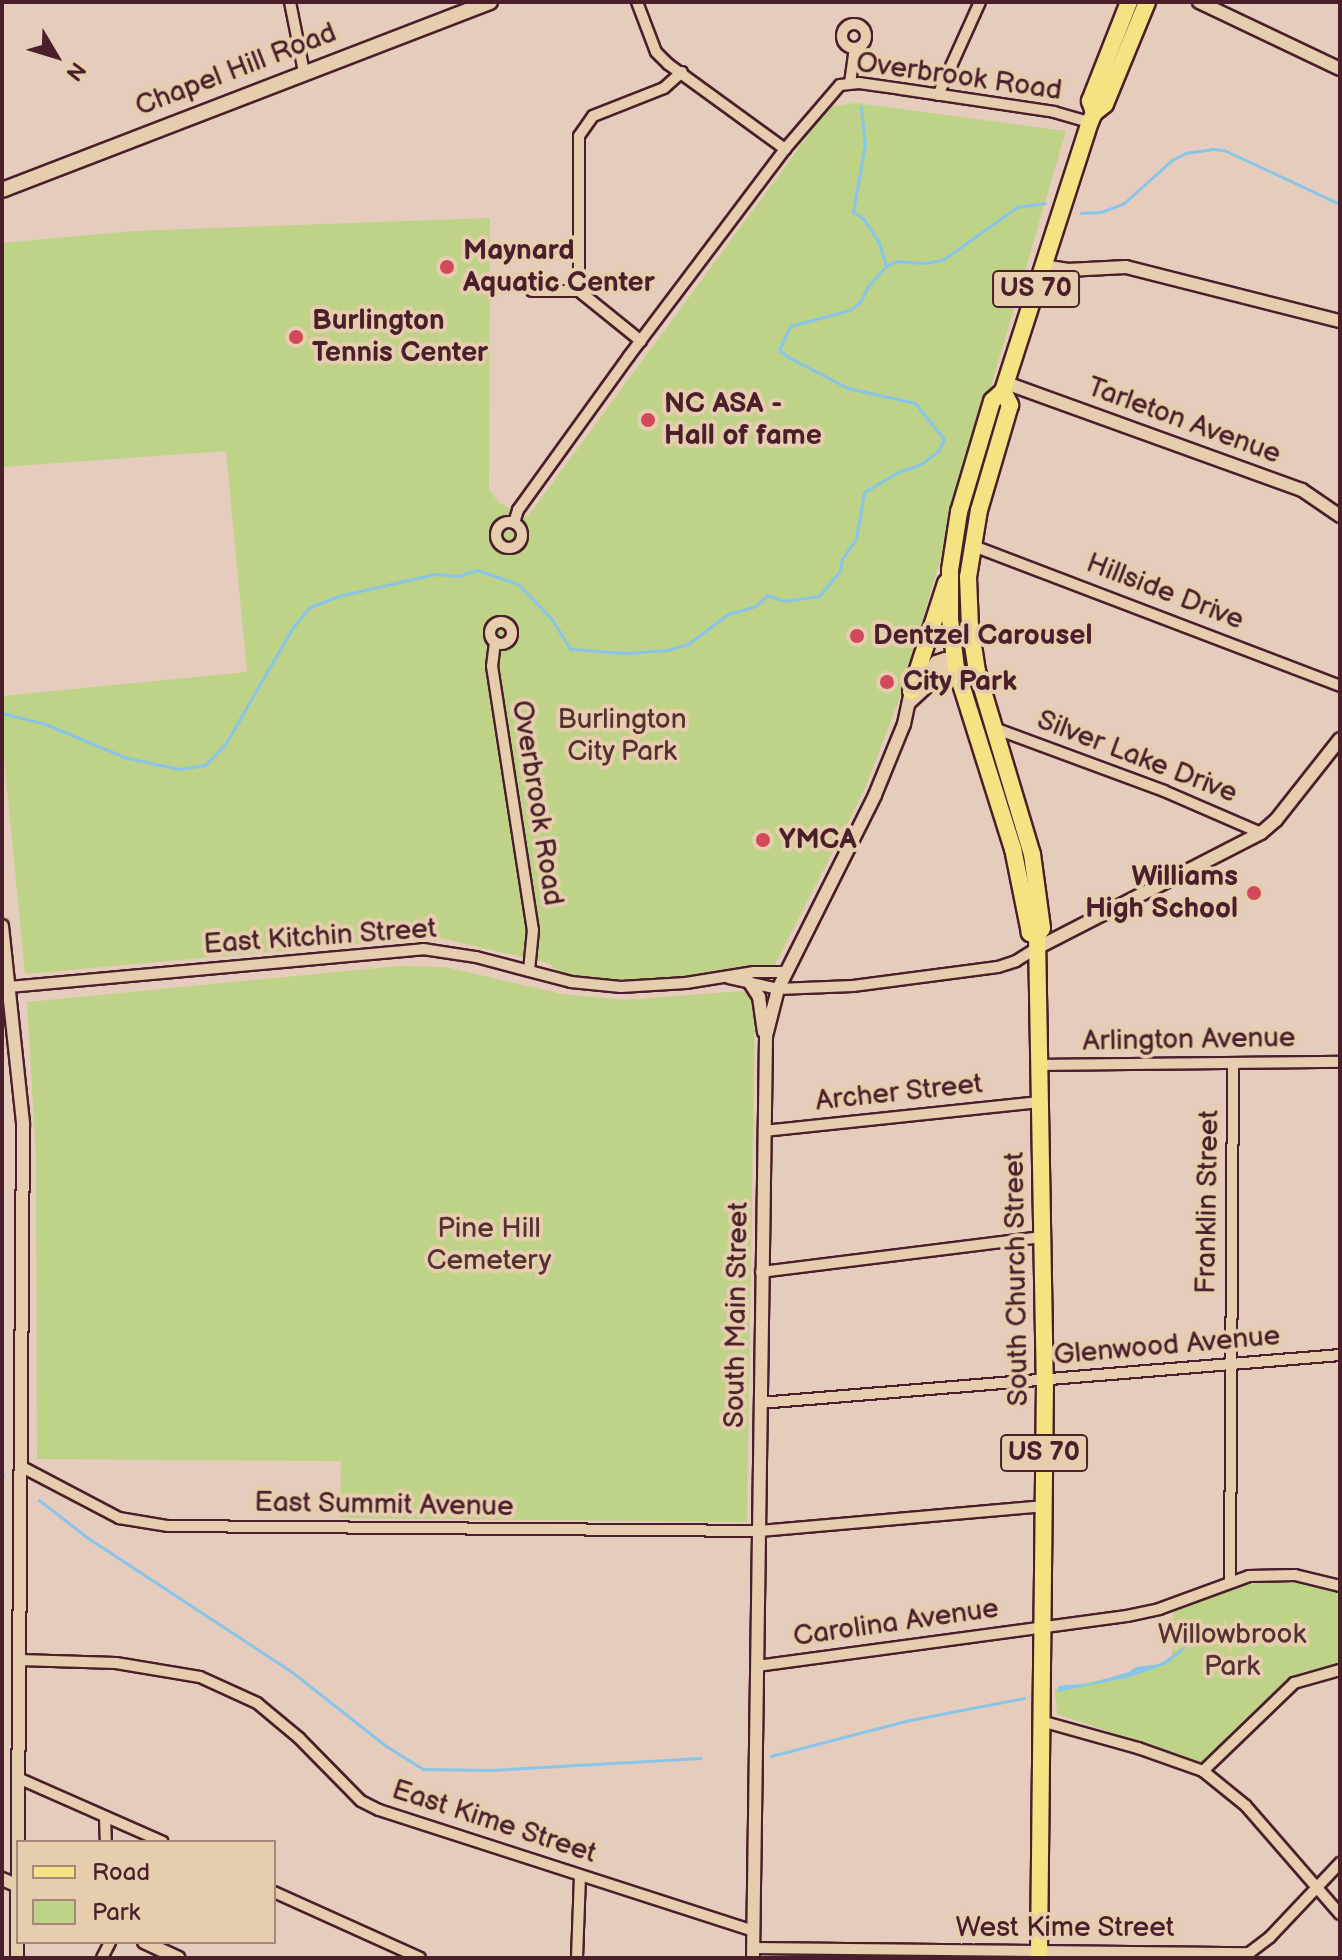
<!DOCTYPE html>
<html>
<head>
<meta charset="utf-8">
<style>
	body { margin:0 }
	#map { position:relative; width:1342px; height:1960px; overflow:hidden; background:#e6ccbd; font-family:"Balsamiq Sans",sans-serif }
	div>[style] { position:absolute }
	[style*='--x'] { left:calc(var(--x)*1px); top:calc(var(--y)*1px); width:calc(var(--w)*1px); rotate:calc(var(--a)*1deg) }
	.green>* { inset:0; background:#bed288 }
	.water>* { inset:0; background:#89c5e8 }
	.stream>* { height:3px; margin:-1.5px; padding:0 1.5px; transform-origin:1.5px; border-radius:1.5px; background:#89c5e8 }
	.roads { filter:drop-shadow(2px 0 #4a1f2b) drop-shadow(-2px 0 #4a1f2b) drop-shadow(0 2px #4a1f2b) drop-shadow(0 -2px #4a1f2b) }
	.minor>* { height:10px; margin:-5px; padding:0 5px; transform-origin:5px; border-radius:5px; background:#e6cdae }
	.minor>.ring { margin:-5px; padding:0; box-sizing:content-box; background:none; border:10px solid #e6cdae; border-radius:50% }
	.tertiary>* { height:12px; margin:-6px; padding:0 6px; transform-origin:6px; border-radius:6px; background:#e6cdae }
	.secondary>* { height:14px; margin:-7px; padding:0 7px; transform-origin:7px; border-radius:7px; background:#e6cdae }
	.primary>* { height:16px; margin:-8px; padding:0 8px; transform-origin:8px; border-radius:8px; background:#f4e382 }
	.dots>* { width:22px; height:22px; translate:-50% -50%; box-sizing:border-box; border:4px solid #e6cdae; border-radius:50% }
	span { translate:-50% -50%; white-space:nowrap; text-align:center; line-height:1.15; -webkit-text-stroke:8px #e6cdae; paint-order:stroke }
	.shield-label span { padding:2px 6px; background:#e6cdae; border:2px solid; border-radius:6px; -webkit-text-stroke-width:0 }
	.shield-label { font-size:26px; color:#4a1f2b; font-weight:700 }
	.street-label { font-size:28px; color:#4a1f2b }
	.poi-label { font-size:28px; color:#4a1f2b; font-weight:700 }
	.left { translate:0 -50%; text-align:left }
	.right { translate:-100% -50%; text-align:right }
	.park-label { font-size:28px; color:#563134 }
	.frame { position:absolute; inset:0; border:4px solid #4a1f2b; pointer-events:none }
	.legend { position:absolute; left:16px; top:1840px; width:260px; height:104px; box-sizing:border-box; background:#e6cdae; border:2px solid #a8877a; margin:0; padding:10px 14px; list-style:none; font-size:24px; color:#4a1f2b }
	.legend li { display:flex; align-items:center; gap:16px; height:40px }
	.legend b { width:40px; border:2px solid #a8877a }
	.north { position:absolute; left:16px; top:16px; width:80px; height:80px; -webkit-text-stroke:6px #e6cdae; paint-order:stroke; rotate:128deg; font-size:22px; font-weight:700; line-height:32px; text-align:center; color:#4a1f2b }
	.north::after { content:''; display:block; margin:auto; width:28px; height:36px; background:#4a1f2b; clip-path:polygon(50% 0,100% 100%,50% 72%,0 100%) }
</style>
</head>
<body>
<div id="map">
	<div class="green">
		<div style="clip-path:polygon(856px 103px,1066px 131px,899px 700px,863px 793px,774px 966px,620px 986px,571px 982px,548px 963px,436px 937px,25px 974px,2px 736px,2px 696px,247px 672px,226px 451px,2px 467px,2px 243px,134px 231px,490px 218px,489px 489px,499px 503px,528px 516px,829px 107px)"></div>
		<div style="clip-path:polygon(398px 966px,446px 967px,562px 994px,625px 1000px,741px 991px,751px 994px,755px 1001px,747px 1522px,340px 1518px,341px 1461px,37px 1459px,36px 1155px,27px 1002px)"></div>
		<div style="clip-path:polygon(1280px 1580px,1301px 1582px,1340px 1592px,1340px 1666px,1304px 1671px,1255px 1709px,1202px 1763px,1057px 1714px,1055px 1689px,1145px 1671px,1172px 1657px,1173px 1611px,1231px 1587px)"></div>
	</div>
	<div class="water">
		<div style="clip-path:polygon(1215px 1633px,1278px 1640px,1207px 1639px,1188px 1646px,1167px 1664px,1130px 1677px,1058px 1692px,1058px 1686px,1091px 1683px,1129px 1672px,1136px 1667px,1160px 1664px,1195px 1639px)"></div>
	</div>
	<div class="stream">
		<div style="--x:861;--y:107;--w:37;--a:84"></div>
		<div style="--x:865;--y:144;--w:69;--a:100"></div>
		<div style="--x:853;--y:212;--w:12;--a:31"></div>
		<div style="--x:863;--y:218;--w:30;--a:57"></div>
		<div style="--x:879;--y:243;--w:24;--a:73"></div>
		<div style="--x:1081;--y:213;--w:20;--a:-3"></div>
		<div style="--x:1101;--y:212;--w:25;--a:-21"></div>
		<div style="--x:1124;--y:203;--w:64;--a:-41.9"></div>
		<div style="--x:1172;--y:160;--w:15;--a:-28"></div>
		<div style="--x:1185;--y:153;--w:27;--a:-8"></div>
		<div style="--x:1212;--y:149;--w:12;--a:5"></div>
		<div style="--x:1224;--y:150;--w:128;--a:25"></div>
		<div style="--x:2;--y:713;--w:44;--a:14.3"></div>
		<div style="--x:45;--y:724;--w:89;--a:22.5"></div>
		<div style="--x:127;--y:758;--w:54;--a:11.7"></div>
		<div style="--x:180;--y:769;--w:25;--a:-9"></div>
		<div style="--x:205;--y:765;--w:30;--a:-46"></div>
		<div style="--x:226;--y:743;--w:134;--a:-60"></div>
		<div style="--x:293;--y:627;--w:26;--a:-50"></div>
		<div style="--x:310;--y:607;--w:30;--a:-21"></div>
		<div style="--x:338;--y:596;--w:100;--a:-12.7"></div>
		<div style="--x:436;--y:574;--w:23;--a:5"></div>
		<div style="--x:459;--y:576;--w:19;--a:-18"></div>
		<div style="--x:477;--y:570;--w:43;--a:18.9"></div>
		<div style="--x:518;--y:584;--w:47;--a:45.9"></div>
		<div style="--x:551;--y:618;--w:36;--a:58"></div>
		<div style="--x:570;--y:649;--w:56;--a:4.1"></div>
		<div style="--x:626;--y:653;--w:42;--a:-4.1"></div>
		<div style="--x:668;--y:650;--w:21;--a:-17"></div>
		<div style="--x:688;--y:644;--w:50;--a:-36.9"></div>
		<div style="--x:728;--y:614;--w:29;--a:-16"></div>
		<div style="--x:756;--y:606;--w:16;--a:-45"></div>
		<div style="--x:767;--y:595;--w:18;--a:19"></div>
		<div style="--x:784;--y:601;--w:35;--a:-8"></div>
		<div style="--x:819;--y:596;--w:33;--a:-50"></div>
		<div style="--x:840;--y:571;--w:12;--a:-81"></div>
		<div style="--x:842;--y:559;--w:24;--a:-55"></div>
		<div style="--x:856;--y:539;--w:48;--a:-80.3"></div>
		<div style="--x:864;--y:492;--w:39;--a:-30"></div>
		<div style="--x:898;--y:472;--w:24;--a:-19"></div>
		<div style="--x:921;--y:464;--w:21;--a:-37"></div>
		<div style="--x:938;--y:451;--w:13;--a:-63"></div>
		<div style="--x:944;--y:439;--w:46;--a:-128.9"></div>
		<div style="--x:915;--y:403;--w:69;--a:-167.4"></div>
		<div style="--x:848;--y:388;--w:68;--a:-152.7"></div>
		<div style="--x:788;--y:357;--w:11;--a:-142"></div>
		<div style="--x:779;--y:350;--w:26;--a:-65"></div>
		<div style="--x:790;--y:326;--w:62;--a:-14.9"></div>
		<div style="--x:850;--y:310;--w:13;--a:-39"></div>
		<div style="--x:860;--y:302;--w:18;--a:-63"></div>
		<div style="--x:868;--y:286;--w:27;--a:-48"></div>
		<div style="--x:886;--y:266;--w:11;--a:-27"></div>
		<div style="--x:896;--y:261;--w:31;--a:4"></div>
		<div style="--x:927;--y:263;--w:17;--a:-13"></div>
		<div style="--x:944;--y:259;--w:90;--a:-35.5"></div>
		<div style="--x:1017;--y:207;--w:28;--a:-8"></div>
		<div style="--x:2;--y:1476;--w:1;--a:0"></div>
		<div style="--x:39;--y:1500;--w:62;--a:37.8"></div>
		<div style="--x:88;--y:1538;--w:244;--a:33.3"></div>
		<div style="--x:292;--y:1672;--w:120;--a:38.2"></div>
		<div style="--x:386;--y:1746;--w:44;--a:31.9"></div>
		<div style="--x:423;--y:1769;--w:69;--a:0.8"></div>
		<div style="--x:492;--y:1770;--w:209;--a:-3.3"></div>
		<div style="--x:771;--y:1756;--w:138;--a:-14.6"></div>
		<div style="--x:905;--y:1721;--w:121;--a:-10.9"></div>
	</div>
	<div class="roads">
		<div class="minor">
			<div style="--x:290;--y:2;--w:71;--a:78.7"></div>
			<div style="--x:637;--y:2;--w:53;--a:69.2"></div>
			<div style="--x:656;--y:52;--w:17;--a:45"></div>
			<div style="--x:668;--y:64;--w:145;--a:36"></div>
			<div class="ring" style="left:842px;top:24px;width:14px;height:14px"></div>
			<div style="--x:850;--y:83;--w:34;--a:-82"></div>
			<div style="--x:938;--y:95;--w:102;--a:-65.7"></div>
			<div style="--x:532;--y:291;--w:47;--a:0"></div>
			<div style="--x:641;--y:341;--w:80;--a:-141.1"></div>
			<div style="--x:579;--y:291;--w:155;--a:-90"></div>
			<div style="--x:579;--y:136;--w:24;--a:-55"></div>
			<div style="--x:593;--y:116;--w:76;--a:-21.5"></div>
			<div style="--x:664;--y:88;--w:24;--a:-42"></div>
			<div class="ring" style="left:496px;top:522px;width:16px;height:16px"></div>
			<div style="--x:514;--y:523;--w:14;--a:-73"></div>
			<div style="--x:518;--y:510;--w:190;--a:-54.2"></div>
			<div style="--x:629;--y:356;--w:259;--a:-53"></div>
			<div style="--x:785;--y:149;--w:84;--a:-49.3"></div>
			<div style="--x:840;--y:85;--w:19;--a:-6"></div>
			<div style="--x:859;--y:83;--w:42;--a:8.1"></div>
			<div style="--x:901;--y:89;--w:155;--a:8.5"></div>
			<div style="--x:1054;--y:112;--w:37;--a:16"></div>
			<div style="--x:971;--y:545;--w:395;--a:20.9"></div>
			<div class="ring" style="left:490px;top:622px;width:12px;height:12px"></div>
			<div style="--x:495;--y:642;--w:24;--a:97"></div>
			<div style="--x:492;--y:666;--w:267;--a:81.2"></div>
			<div style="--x:533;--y:930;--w:41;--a:95.6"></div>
			<div style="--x:994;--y:728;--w:181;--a:20.3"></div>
			<div style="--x:1164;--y:791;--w:106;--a:23.4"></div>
			<div style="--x:729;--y:978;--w:50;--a:12.7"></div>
			<div style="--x:778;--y:989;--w:75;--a:-2.3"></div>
			<div style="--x:853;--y:986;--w:146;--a:-7.5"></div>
			<div style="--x:998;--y:967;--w:19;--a:-18"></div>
			<div style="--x:1016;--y:961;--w:25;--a:-32"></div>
			<div style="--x:9;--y:987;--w:416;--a:-5.2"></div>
			<div style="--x:423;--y:949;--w:54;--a:8.6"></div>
			<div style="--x:476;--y:957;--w:98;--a:14.7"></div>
			<div style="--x:571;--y:982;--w:50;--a:5.7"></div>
			<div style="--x:621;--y:987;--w:65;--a:-3.5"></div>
			<div style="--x:686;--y:983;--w:69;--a:-9.2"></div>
			<div style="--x:754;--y:972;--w:33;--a:0"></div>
			<div style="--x:1039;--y:1065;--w:301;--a:-0.6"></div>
			<div style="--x:764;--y:1131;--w:277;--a:-6"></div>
			<div style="--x:761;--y:1272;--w:284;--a:-7.1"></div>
			<div style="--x:760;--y:1403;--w:582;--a:-4.73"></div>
			<div style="--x:22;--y:1467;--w:110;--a:27.7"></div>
			<div style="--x:119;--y:1518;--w:50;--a:9.3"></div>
			<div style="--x:168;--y:1526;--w:591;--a:0.48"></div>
			<div style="--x:759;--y:1531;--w:285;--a:-5"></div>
			<div style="--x:1230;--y:1581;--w:517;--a:-89.67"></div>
			<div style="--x:20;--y:1660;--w:96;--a:1.8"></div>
			<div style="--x:116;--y:1663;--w:85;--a:9.5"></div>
			<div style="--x:200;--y:1677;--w:63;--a:24.5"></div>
			<div style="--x:257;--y:1703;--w:55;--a:39.8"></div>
			<div style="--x:299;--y:1738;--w:88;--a:45.5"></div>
			<div style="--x:361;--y:1801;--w:20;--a:27"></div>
			<div style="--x:379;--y:1810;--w:393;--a:17.9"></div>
			<div style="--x:757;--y:1666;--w:373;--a:-7.7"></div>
			<div style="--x:1127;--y:1616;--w:33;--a:-12"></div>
			<div style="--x:1159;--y:1609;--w:96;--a:-20.1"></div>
			<div style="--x:1249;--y:1576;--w:46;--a:-1.2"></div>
			<div style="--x:1295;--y:1575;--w:46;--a:13.7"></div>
			<div style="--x:1041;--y:1721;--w:101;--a:15.6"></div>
			<div style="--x:1138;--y:1748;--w:69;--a:19.5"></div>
			<div style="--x:1203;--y:1771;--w:55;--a:39.1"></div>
			<div style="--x:1246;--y:1806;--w:143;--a:49"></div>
			<div style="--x:1203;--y:1771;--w:127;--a:-44"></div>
			<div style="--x:1294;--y:1683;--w:48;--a:-15.8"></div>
			<div style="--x:18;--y:1778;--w:158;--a:23.8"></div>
			<div style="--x:105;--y:1817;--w:25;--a:88"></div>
			<div style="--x:274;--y:1892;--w:160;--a:24.3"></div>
			<div style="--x:753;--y:1948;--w:496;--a:0.6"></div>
			<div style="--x:1249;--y:1953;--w:26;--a:-37"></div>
			<div style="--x:1270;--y:1937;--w:102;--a:-46.6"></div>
			<div style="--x:102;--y:1958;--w:18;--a:-63"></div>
			<div style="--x:577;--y:1958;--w:82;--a:-87.9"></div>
		</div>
		<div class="tertiary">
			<div style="--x:1199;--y:2;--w:156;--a:25.4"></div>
			<div style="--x:1043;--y:266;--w:24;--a:9"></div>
			<div style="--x:1067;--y:270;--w:59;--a:-2.9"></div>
			<div style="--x:1126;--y:267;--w:221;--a:14.2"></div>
			<div style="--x:1006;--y:383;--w:315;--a:19.9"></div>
			<div style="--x:1302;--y:490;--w:46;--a:34.4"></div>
			<div style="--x:2;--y:926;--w:199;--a:83.9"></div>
			<div style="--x:23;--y:1124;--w:834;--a:90.41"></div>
			<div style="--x:1037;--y:948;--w:252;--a:-27.2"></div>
			<div style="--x:1261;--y:833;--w:20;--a:-41"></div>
			<div style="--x:1276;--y:820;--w:103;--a:-51.7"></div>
			<div style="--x:750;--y:983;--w:17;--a:57"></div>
			<div style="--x:759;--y:997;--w:35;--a:82"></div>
			<div style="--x:2;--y:1879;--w:17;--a:24"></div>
			<div style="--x:144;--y:1942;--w:38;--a:25"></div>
			<div style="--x:753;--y:1958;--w:922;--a:-89.19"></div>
			<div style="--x:766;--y:1036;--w:49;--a:-75.7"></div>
			<div style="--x:778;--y:989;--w:217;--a:-63.4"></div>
			<div style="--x:875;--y:795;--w:77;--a:-67.8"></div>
			<div style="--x:904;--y:724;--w:34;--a:-78"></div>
			<div style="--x:911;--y:691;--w:38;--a:-49"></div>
			<div style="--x:936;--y:662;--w:9;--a:-18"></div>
			<div style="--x:945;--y:659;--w:8;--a:30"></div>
			<div style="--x:952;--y:663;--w:59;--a:137.1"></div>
		</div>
		<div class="secondary">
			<div style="--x:2;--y:190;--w:523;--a:-21.07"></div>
		</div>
		<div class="primary">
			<div style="--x:1094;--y:113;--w:13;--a:-108"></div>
			<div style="--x:1090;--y:101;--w:106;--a:-68.5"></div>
			<div style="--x:1003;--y:391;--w:16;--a:63"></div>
			<div style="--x:1010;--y:405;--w:109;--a:106.4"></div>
			<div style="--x:979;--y:510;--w:68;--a:99.3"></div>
			<div style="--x:968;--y:577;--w:49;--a:87.7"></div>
			<div style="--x:970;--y:626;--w:46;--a:81.2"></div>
			<div style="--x:977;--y:671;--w:191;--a:73.3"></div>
			<div style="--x:1032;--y:854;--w:75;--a:82.3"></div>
			<div style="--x:1042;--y:928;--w:9;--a:122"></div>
			<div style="--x:1037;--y:936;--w:445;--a:89"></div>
			<div style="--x:1045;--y:1381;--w:577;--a:90.6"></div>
			<div style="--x:911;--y:691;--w:114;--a:-72"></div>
			<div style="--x:1037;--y:936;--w:8;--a:-157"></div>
			<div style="--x:1030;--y:933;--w:86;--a:-101.4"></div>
			<div style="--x:1013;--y:849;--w:190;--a:-107.5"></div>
			<div style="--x:956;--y:668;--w:49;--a:-97"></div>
			<div style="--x:950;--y:619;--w:49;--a:-90"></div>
			<div style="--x:950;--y:570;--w:59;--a:-81.2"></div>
			<div style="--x:959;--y:512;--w:116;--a:-73.4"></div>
			<div style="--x:992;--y:401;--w:15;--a:-42"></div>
			<div style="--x:1003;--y:391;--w:283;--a:-72.1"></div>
			<div style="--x:1090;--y:122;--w:10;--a:-66"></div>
			<div style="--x:1094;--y:113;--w:14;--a:-39"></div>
			<div style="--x:1105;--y:104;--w:110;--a:-67.6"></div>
		</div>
	</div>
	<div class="dots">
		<div style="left:447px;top:267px;background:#d1495b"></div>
		<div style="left:296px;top:337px;background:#d1495b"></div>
		<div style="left:648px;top:420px;background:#d1495b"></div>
		<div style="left:857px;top:636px;background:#d1495b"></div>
		<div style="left:887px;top:682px;background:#d1495b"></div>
		<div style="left:763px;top:840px;background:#d1495b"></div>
		<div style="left:1254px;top:893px;background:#d1495b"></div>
	</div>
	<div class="shield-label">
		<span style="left:1036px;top:289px">US 70</span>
		<span style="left:1044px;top:1453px">US 70</span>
	</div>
	<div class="street-label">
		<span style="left:236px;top:70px;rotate:-21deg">Chapel Hill Road</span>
		<span style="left:959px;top:77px;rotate:8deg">Overbrook Road</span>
		<span style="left:1184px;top:421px;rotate:20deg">Tarleton Avenue</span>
		<span style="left:1165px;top:592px;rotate:21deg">Hillside Drive</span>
		<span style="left:1137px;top:757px;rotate:21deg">Silver Lake Drive</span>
		<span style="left:537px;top:803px;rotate:81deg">Overbrook Road</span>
		<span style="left:320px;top:937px;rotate:-4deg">East Kitchin Street</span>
		<span style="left:1189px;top:1040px;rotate:-1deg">Arlington Avenue</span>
		<span style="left:899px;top:1093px;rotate:-6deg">Archer Street</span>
		<span style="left:1208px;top:1202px;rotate:-89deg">Franklin Street</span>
		<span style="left:1017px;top:1279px;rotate:-91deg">South Church Street</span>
		<span style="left:737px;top:1315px;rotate:-89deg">South Main Street</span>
		<span style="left:1167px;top:1346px;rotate:-5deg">Glenwood Avenue</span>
		<span style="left:384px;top:1505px;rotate:1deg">East Summit Avenue</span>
		<span style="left:896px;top:1623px;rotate:-8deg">Carolina Avenue</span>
		<span style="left:494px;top:1822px;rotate:18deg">East Kime Street</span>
		<span style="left:1065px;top:1928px">West Kime Street</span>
	</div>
	<div class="poi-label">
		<span class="left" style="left:463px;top:267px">Maynard<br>Aquatic Center</span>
		<span class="left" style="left:312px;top:337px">Burlington<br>Tennis Center</span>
		<span class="left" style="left:664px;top:420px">NC ASA -<br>Hall of fame</span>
		<span class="left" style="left:873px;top:636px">Dentzel Carousel</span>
		<span class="left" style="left:903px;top:682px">City Park</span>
		<span class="left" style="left:779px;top:840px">YMCA</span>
		<span class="right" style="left:1238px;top:893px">Williams<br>High School</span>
	</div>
	<div class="park-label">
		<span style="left:622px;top:736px">Burlington<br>City Park</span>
		<span style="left:489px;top:1245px">Pine Hill<br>Cemetery</span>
		<span style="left:1232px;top:1651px">Willowbrook<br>Park</span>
	</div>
	<div class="frame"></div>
	<ul class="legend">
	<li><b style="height:10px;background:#f4e382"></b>Road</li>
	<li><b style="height:22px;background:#bed288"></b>Park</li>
	</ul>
	<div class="north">N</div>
</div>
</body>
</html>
